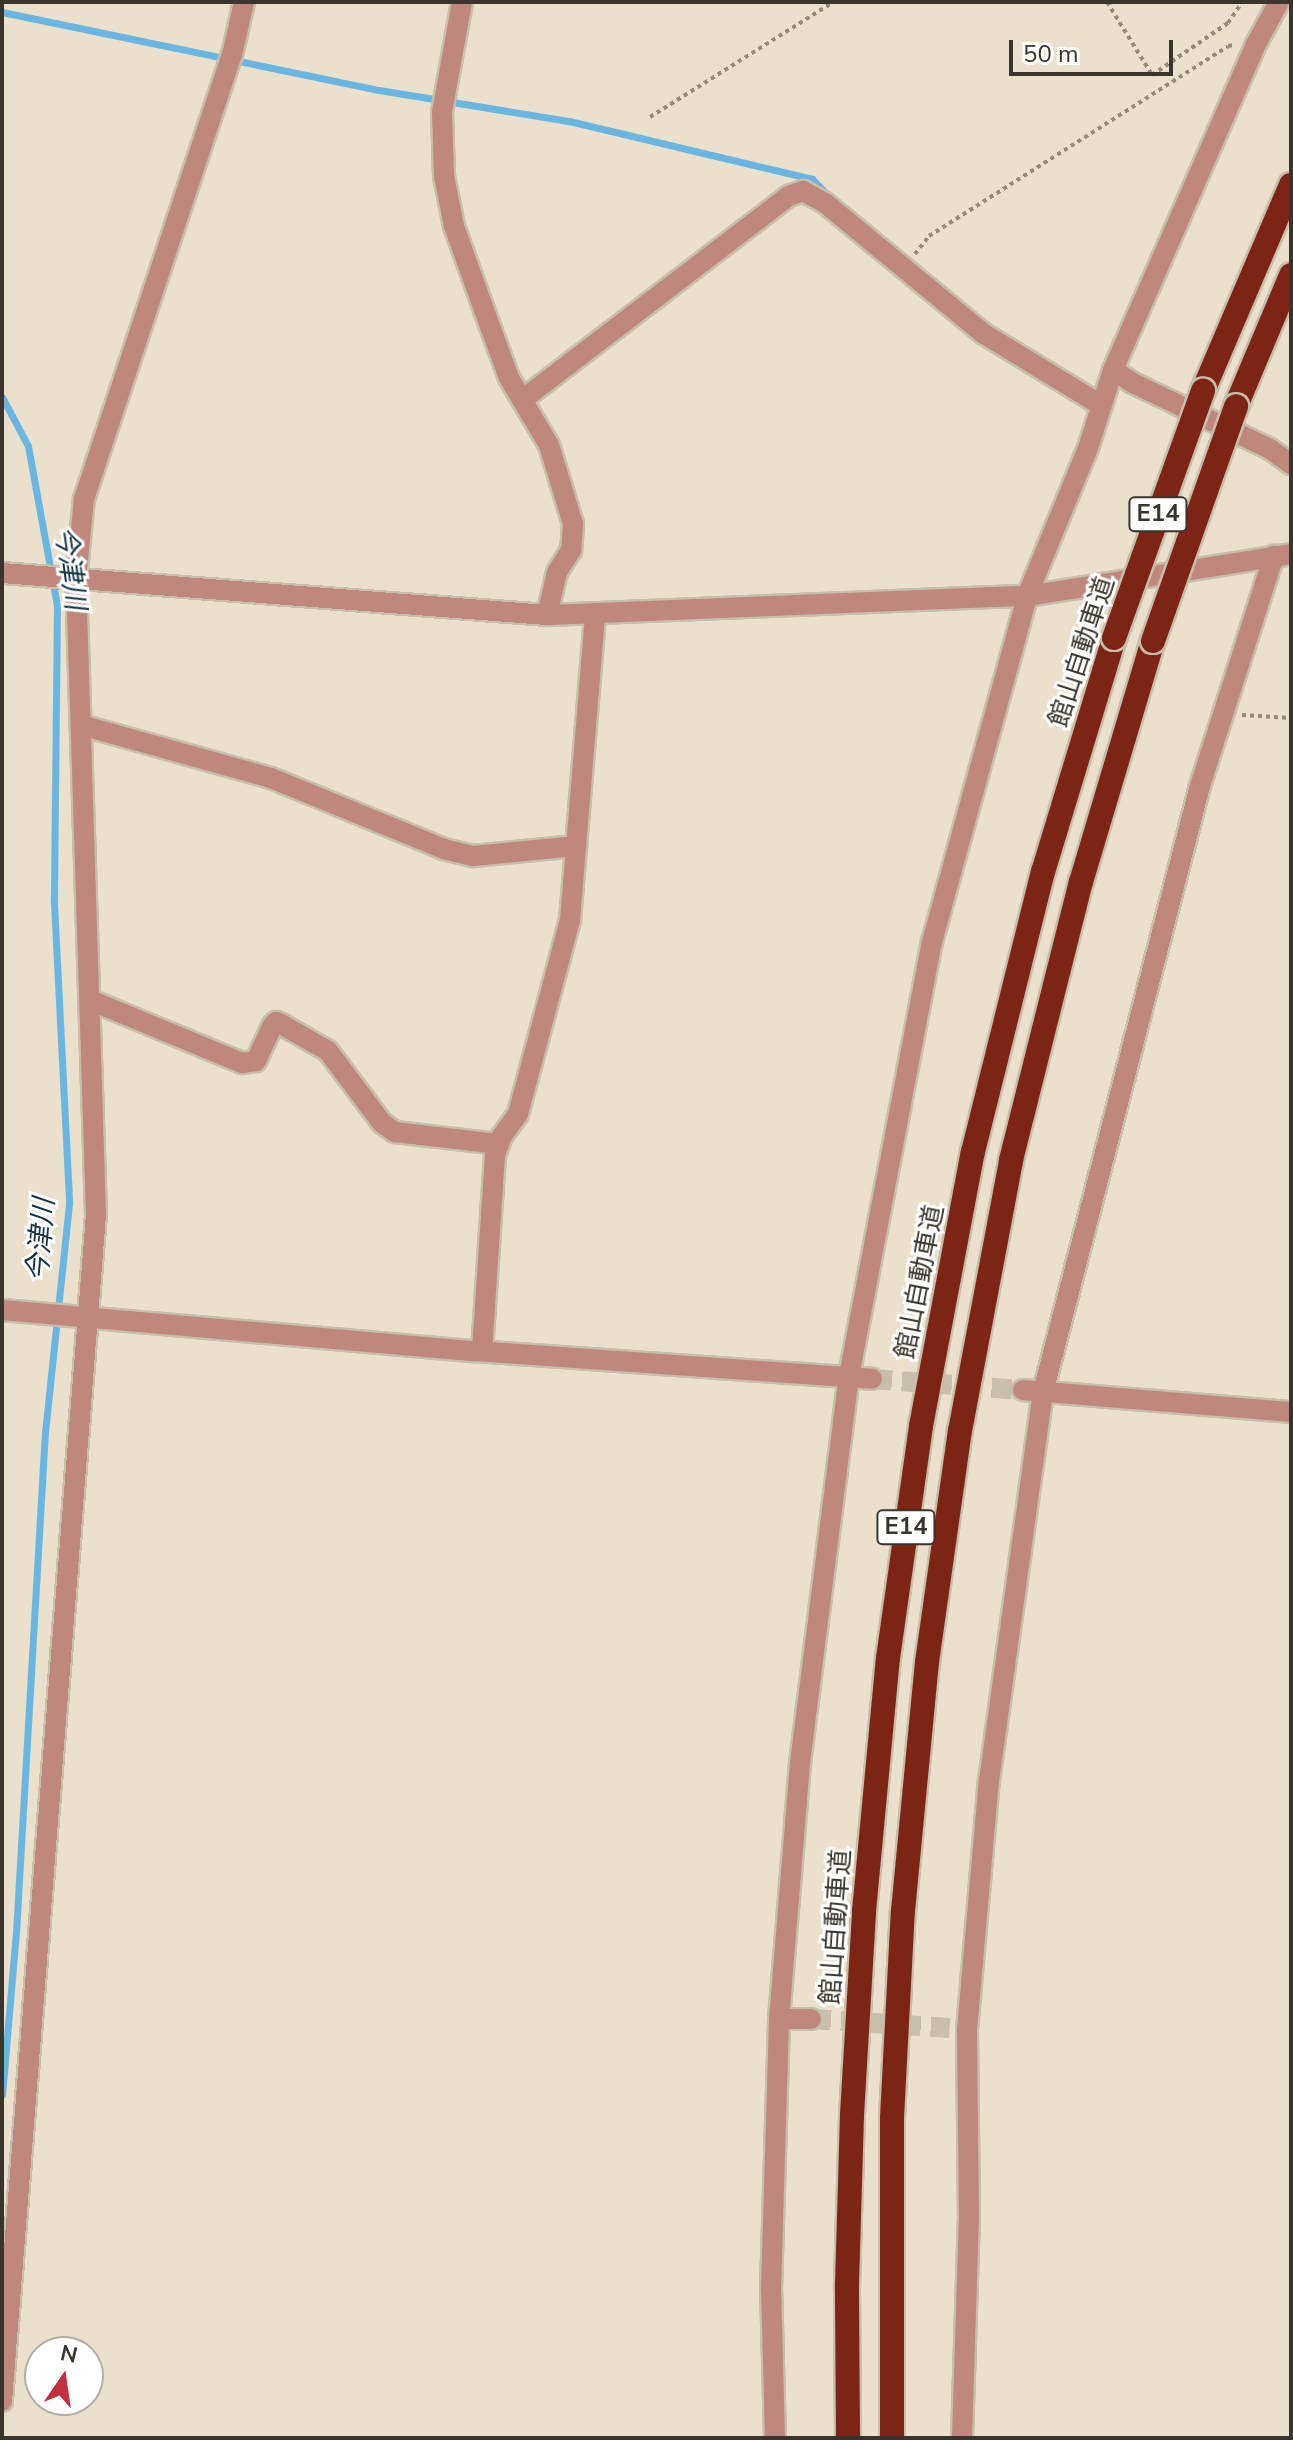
<!DOCTYPE html>
<html>
<head>
<meta charset="utf-8">
<style>
	body { margin:0 }
	#map { position:relative; width:1293px; height:2440px; overflow:hidden; background:#eae0cb; font-family:"Nunito Sans","Noto Sans JP",sans-serif }
	div>[style] { position:absolute }
	[style*='--x'] { left:calc(var(--x)*1px); top:calc(var(--y)*1px); width:calc(var(--w)*1px); rotate:calc(var(--a)*1deg) }
	.stream>* { height:7px; margin:-3.5px; padding:0 3.5px; transform-origin:3.5px; border-radius:3.5px; background:#6ab6e2 }
	.minor-tunnel>* { height:20px; margin-top:-10px; transform-origin:0; background:repeating-linear-gradient(90deg,#c7beab 0 20px,transparent 0 30px) }
	.path>* { height:4px; margin-top:-2px; transform-origin:0; background:repeating-linear-gradient(90deg,#928b7c 0 4px,transparent 0 8px) }
	.roads { filter:drop-shadow(2px 0 #c7beab) drop-shadow(-2px 0 #c7beab) drop-shadow(0 2px #c7beab) drop-shadow(0 -2px #c7beab) }
	.minor>* { height:20px; margin:-10px; padding:0 10px; transform-origin:10px; border-radius:10px; background:#c0887d }
	.tertiary>* { height:20px; margin:-10px; padding:0 10px; transform-origin:10px; border-radius:10px; background:#c0887d }
	.motorway>* { height:24px; margin:-12px; padding:0 12px; transform-origin:12px; border-radius:12px; background:#7e2415 }
	.bridges { filter:drop-shadow(2px 0 #c7beab) drop-shadow(-2px 0 #c7beab) drop-shadow(0 2px #c7beab) drop-shadow(0 -2px #c7beab) }
	.motorway-bridge>* { height:24px; margin:-12px; padding:0 12px; transform-origin:12px; border-radius:12px; background:#7e2415 }
	span { translate:-50% -50%; white-space:nowrap; text-align:center; line-height:1.15; -webkit-text-stroke:6px #fff; paint-order:stroke }
	.shield-label span { padding:2px 6px; background:#fff; border:2px solid; border-radius:6px; -webkit-text-stroke-width:0 }
	.shield-label { font-size:24px; color:#39352c; font-weight:700 }
	.street-label { font-size:26px; color:#39352c }
	.water-label { font-size:28px; color:#123447; font-style:italic }
	.frame { position:absolute; inset:0; border:4px solid #39352c; pointer-events:none }
	.north { position:absolute; left:24px; top:2336px; width:80px; height:80px; box-sizing:border-box; background:#fff; border:2px solid #b0aeab; border-radius:50%; rotate:13deg; font-size:22px; font-weight:700; line-height:32px; text-align:center; color:#39352c }
	.north::after { content:''; display:block; margin:auto; width:28px; height:36px; background:#c13041; clip-path:polygon(50% 0,100% 100%,50% 72%,0 100%) }
	.scale { position:absolute; left:1009px; top:40px; width:164px; height:36px; box-sizing:border-box; border:4px solid #39352c; border-top:0; padding-left:10px; font-size:24px; line-height:28px; white-space:nowrap; color:#39352c; -webkit-text-stroke:6px #fff; paint-order:stroke }
</style>
</head>
<body>
<div id="map">
	<div class="stream">
		<div style="--x:2;--y:12;--w:385;--a:11.7"></div>
		<div style="--x:379;--y:90;--w:193;--a:9.3"></div>
		<div style="--x:569;--y:121;--w:250;--a:13.4"></div>
		<div style="--x:812;--y:179;--w:25;--a:45"></div>
		<div style="--x:2;--y:397;--w:55;--a:62"></div>
		<div style="--x:28;--y:446;--w:162;--a:79.7"></div>
		<div style="--x:57;--y:605;--w:298;--a:90.6"></div>
		<div style="--x:54;--y:903;--w:301;--a:87.1"></div>
		<div style="--x:69;--y:1204;--w:228;--a:96"></div>
		<div style="--x:45;--y:1431;--w:502;--a:93.31"></div>
		<div style="--x:16;--y:1932;--w:163;--a:94.9"></div>
	</div>
	<div class="minor-tunnel">
		<div style="--x:872;--y:1379;--w:151;--a:4.2"></div>
		<div style="--x:811;--y:2019;--w:139;--a:3.7"></div>
	</div>
	<div class="path">
		<div style="--x:1107;--y:2;--w:86;--a:58.3"></div>
		<div style="--x:1152;--y:75;--w:92;--a:-34.4"></div>
		<div style="--x:1228;--y:23;--w:25;--a:-56"></div>
		<div style="--x:650;--y:117;--w:216;--a:-32.1"></div>
		<div style="--x:915;--y:254;--w:23;--a:-52"></div>
		<div style="--x:929;--y:236;--w:354;--a:-32.4"></div>
		<div style="--x:1228;--y:46;--w:6;--a:-9"></div>
		<div style="--x:1242;--y:715;--w:49;--a:3.5"></div>
	</div>
	<div class="roads">
		<div class="minor">
			<div style="--x:462;--y:2;--w:112;--a:100.3"></div>
			<div style="--x:442;--y:112;--w:64;--a:88.2"></div>
			<div style="--x:444;--y:176;--w:51;--a:78.7"></div>
			<div style="--x:454;--y:226;--w:89;--a:70.3"></div>
			<div style="--x:484;--y:310;--w:72;--a:69.8"></div>
			<div style="--x:509;--y:378;--w:78;--a:59.2"></div>
			<div style="--x:549;--y:445;--w:83;--a:73.1"></div>
			<div style="--x:573;--y:524;--w:26;--a:94"></div>
			<div style="--x:571;--y:550;--w:26;--a:122"></div>
			<div style="--x:557;--y:572;--w:44;--a:103.1"></div>
			<div style="--x:1113;--y:370;--w:24;--a:33"></div>
			<div style="--x:1133;--y:383;--w:152;--a:25.7"></div>
			<div style="--x:1270;--y:449;--w:26;--a:36"></div>
			<div style="--x:522;--y:400;--w:336;--a:-37.4"></div>
			<div style="--x:789;--y:196;--w:15;--a:-20"></div>
			<div style="--x:803;--y:191;--w:25;--a:29"></div>
			<div style="--x:825;--y:203;--w:206;--a:39.5"></div>
			<div style="--x:984;--y:334;--w:137;--a:31.3"></div>
			<div style="--x:81;--y:725;--w:197;--a:15.6"></div>
			<div style="--x:271;--y:778;--w:187;--a:22.3"></div>
			<div style="--x:444;--y:849;--w:30;--a:14"></div>
			<div style="--x:473;--y:856;--w:104;--a:-5.5"></div>
			<div style="--x:90;--y:1000;--w:165;--a:22.5"></div>
			<div style="--x:242;--y:1063;--w:14;--a:-8"></div>
			<div style="--x:256;--y:1061;--w:38;--a:-65"></div>
			<div style="--x:272;--y:1026;--w:6;--a:-45"></div>
			<div style="--x:276;--y:1022;--w:5;--a:22"></div>
			<div style="--x:281;--y:1024;--w:54;--a:29.9"></div>
			<div style="--x:328;--y:1051;--w:90;--a:53.1"></div>
			<div style="--x:382;--y:1123;--w:16;--a:35"></div>
			<div style="--x:395;--y:1132;--w:105;--a:6.6"></div>
			<div style="--x:2;--y:1310;--w:475;--a:5"></div>
			<div style="--x:475;--y:1351;--w:398;--a:4"></div>
			<div style="--x:482;--y:1351;--w:196;--a:-86.2"></div>
			<div style="--x:495;--y:1155;--w:20;--a:-70"></div>
			<div style="--x:502;--y:1136;--w:27;--a:-54"></div>
			<div style="--x:518;--y:1114;--w:201;--a:-75"></div>
			<div style="--x:570;--y:920;--w:308;--a:-85.3"></div>
			<div style="--x:1023;--y:1390;--w:269;--a:4.7"></div>
			<div style="--x:779;--y:2019;--w:32;--a:0"></div>
			<div style="--x:2;--y:2401;--w:1190;--a:-85.47"></div>
			<div style="--x:96;--y:1215;--w:635;--a:-91.8"></div>
			<div style="--x:76;--y:580;--w:81;--a:-84.4"></div>
			<div style="--x:84;--y:499;--w:468;--a:-71.6"></div>
			<div style="--x:232;--y:55;--w:54;--a:-77.2"></div>
			<div style="--x:962;--y:2438;--w:217;--a:-88.2"></div>
			<div style="--x:969;--y:2221;--w:191;--a:-90.6"></div>
			<div style="--x:967;--y:2030;--w:250;--a:-85"></div>
			<div style="--x:989;--y:1781;--w:393;--a:-82.1"></div>
			<div style="--x:1043;--y:1392;--w:626;--a:-75.48"></div>
			<div style="--x:1200;--y:786;--w:242;--a:-72.2"></div>
		</div>
		<div class="tertiary">
			<div style="--x:2;--y:573;--w:547;--a:4.41"></div>
			<div style="--x:547;--y:615;--w:480;--a:-2.3"></div>
			<div style="--x:1027;--y:596;--w:267;--a:-9"></div>
			<div style="--x:775;--y:2438;--w:148;--a:-91.5"></div>
			<div style="--x:771;--y:2290;--w:271;--a:-88.3"></div>
			<div style="--x:779;--y:2019;--w:257;--a:-85.3"></div>
			<div style="--x:800;--y:1763;--w:390;--a:-82.8"></div>
			<div style="--x:849;--y:1376;--w:442;--a:-79.2"></div>
			<div style="--x:932;--y:942;--w:359;--a:-74.6"></div>
			<div style="--x:1027;--y:596;--w:160;--a:-67.6"></div>
			<div style="--x:1088;--y:448;--w:82;--a:-72.2"></div>
			<div style="--x:1113;--y:370;--w:356;--a:-66.3"></div>
			<div style="--x:1256;--y:44;--w:48;--a:-61.3"></div>
		</div>
		<div class="motorway">
			<div style="--x:1203;--y:391;--w:224;--a:-66.9"></div>
			<div style="--x:1236;--y:406;--w:142;--a:-67.2"></div>
			<div style="--x:848;--y:2438;--w:154;--a:-90.4"></div>
			<div style="--x:847;--y:2284;--w:169;--a:-88.3"></div>
			<div style="--x:852;--y:2115;--w:204;--a:-86.6"></div>
			<div style="--x:864;--y:1911;--w:254;--a:-84.6"></div>
			<div style="--x:888;--y:1658;--w:234;--a:-81.9"></div>
			<div style="--x:921;--y:1426;--w:279;--a:-79.3"></div>
			<div style="--x:973;--y:1152;--w:289;--a:-76"></div>
			<div style="--x:1043;--y:872;--w:245;--a:-73.1"></div>
			<div style="--x:892;--y:2438;--w:320;--a:-90"></div>
			<div style="--x:892;--y:2118;--w:207;--a:-87"></div>
			<div style="--x:903;--y:1911;--w:250;--a:-84.5"></div>
			<div style="--x:927;--y:1662;--w:233;--a:-81.9"></div>
			<div style="--x:960;--y:1431;--w:276;--a:-79.3"></div>
			<div style="--x:1011;--y:1160;--w:287;--a:-75.9"></div>
			<div style="--x:1081;--y:882;--w:252;--a:-73.4"></div>
		</div>
	</div>
	<div class="bridges">
		<div class="motorway-bridge">
			<div style="--x:1114;--y:638;--w:263;--a:-70.2"></div>
			<div style="--x:1153;--y:641;--w:249;--a:-70.5"></div>
		</div>
	</div>
	<div class="shield-label">
		<span style="left:1158px;top:514px">E14</span>
		<span style="left:906px;top:1527px">E14</span>
	</div>
	<div class="street-label">
		<span style="left:1082px;top:652px;rotate:-72deg">館山自動車道</span>
		<span style="left:920px;top:1282px;rotate:-79deg">館山自動車道</span>
		<span style="left:836px;top:1927px;rotate:-86deg">館山自動車道</span>
	</div>
	<div class="water-label">
		<span style="left:70px;top:568px;rotate:82deg">今津川</span>
		<span style="left:41px;top:1240px;rotate:-85deg">今津川</span>
	</div>
	<div class="frame"></div>
	<div class="north">N</div>
	<div class="scale">50 m</div>
</div>
</body>
</html>
